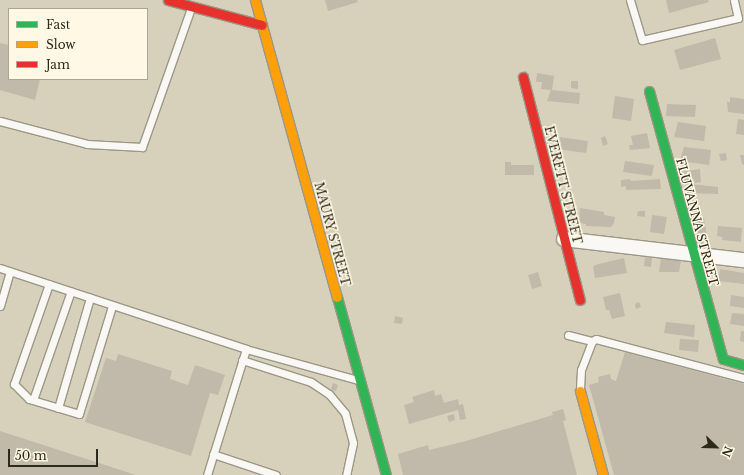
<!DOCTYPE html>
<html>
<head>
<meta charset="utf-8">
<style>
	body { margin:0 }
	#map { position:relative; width:744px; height:475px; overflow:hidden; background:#d7d1bb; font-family:"Libre Baskerville",serif }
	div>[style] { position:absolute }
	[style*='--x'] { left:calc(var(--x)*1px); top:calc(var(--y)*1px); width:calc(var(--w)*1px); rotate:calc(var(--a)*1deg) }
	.building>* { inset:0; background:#c1b9a9 }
	.roads { filter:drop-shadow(1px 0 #9c9786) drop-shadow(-1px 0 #9c9786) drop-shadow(0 1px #9c9786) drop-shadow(0 -1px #9c9786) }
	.lane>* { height:7px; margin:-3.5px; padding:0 3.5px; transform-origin:3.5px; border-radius:3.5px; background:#f9f8f5 }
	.street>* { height:14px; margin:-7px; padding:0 7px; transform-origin:7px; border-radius:7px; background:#f9f8f5 }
	.fast>* { height:9px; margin:-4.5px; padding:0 4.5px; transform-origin:4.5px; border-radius:4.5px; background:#30b455 }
	.slow>* { height:9px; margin:-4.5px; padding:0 4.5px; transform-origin:4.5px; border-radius:4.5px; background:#ff9f0a }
	.jam>* { height:9px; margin:-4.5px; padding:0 4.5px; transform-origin:4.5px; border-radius:4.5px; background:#e5322d }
	span { translate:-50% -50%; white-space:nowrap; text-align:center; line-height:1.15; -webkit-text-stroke:3px #fef8e4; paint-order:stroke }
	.street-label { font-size:12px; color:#2e2a1a }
	.legend { position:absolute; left:8px; top:8px; width:140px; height:72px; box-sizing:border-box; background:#fef8e4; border:1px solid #aba693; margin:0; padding:5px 7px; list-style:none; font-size:12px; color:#2e2a1a }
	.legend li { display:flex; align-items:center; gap:8px; height:20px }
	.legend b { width:20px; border:1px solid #aba693 }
	.north { position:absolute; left:696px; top:427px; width:40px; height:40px; -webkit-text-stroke:3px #fef8e4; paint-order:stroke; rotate:113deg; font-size:11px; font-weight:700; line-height:16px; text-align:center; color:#2e2a1a }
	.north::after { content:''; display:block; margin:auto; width:14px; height:18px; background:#2e2a1a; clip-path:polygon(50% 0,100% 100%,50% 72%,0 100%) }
	.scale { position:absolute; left:8px; top:449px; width:90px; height:18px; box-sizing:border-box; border:2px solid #2e2a1a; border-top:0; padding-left:5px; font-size:12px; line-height:14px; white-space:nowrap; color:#2e2a1a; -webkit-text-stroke:3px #fef8e4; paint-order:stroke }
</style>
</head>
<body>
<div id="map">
	<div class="building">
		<div style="clip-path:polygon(325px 0,357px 0,358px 2px,328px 11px)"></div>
		<div style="clip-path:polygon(666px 0,708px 0,709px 2px,669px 13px)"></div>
		<div style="clip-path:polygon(715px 38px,721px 59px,680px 70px,674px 50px)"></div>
		<div style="clip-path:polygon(0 43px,9px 45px,9px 79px,40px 79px,35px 100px,0 90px)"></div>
		<div style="clip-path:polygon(537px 73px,554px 76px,552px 90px,580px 93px,579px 104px,547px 101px,551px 90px,541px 89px,542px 82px,536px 82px)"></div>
		<div style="clip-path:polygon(571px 81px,578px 81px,578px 89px,571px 88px)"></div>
		<div style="clip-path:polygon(615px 96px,634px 99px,631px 121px,612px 118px)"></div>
		<div style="clip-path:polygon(730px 97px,744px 99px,744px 114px,728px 112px,727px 102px,730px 102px)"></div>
		<div style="clip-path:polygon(667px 104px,696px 105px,695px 117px,666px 116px)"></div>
		<div style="clip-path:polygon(738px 119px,744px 120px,744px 135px,736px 134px)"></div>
		<div style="clip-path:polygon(678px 122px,706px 126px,704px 141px,674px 137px)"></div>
		<div style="clip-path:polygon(647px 133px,650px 148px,630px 150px,629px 145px,633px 145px,631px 136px)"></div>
		<div style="clip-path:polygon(605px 136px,608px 144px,603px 146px,601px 138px)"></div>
		<div style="clip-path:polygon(559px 137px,588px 141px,586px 153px,557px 149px)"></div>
		<div style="clip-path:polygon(684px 147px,711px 150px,709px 165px,680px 161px)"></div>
		<div style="clip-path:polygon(726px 153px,727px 160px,721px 161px,719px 154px)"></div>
		<div style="clip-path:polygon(740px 155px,744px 155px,744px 165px,742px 164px)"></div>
		<div style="clip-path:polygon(625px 161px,654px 165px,652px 176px,623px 172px)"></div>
		<div style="clip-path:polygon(505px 162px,511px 162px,511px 165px,534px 165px,534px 175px,505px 175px)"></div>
		<div style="clip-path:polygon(700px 169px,701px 182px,695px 183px,694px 179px,682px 182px,680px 172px)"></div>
		<div style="clip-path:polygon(630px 179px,631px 181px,660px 179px,661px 189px,626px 190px,626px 186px,621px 187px,621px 180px)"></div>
		<div style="clip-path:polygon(691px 184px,718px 187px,718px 194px,687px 193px,687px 185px)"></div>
		<div style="clip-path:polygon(580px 208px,604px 212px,604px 215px,615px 217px,614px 223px,611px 227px,586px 226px,586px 224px,579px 223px)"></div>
		<div style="clip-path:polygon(638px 211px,645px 211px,645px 217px,637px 216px)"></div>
		<div style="clip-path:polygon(652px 215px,667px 217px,664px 234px,650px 232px)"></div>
		<div style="clip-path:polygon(698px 215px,699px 219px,704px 218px,708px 243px,699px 245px,694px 217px)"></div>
		<div style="clip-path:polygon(718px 226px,742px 228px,741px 242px,722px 240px,722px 237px,717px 236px)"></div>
		<div style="clip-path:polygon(645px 257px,652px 258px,651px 267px,644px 266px)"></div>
		<div style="clip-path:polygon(624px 258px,627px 273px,595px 278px,593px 267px,595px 265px)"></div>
		<div style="clip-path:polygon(661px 258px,681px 261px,679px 272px,659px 272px)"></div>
		<div style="clip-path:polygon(720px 269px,744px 273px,744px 284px,718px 281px)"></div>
		<div style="clip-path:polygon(538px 272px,542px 286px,532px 289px,528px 275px)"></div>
		<div style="clip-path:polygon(620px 293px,625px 316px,612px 319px,609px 310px,606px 310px,603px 297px)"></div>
		<div style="clip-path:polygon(731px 295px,744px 297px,744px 308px,730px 306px)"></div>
		<div style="clip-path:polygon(639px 302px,641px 307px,636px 309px,635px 304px)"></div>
		<div style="clip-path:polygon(732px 313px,744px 314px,744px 326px,730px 324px)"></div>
		<div style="clip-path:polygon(395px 316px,403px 318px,402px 324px,394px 323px)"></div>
		<div style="clip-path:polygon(666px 322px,695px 325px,694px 337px,664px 333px)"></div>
		<div style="clip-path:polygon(741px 331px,744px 331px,744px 342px,740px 341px)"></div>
		<div style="clip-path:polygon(680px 339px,699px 340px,698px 352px,679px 350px)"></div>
		<div style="clip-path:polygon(625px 352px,744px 384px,744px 475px,614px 475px,589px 385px,599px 382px,598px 377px,610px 374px,611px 379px,616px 381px)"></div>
		<div style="clip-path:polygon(118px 354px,172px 371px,170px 379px,188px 385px,195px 365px,225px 375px,218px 395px,210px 393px,191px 456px,85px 422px,106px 358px,116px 361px)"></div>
		<div style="clip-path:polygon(333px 383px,338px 385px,336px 391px,331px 390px)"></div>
		<div style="clip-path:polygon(434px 390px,435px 396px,441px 394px,444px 403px,458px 399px,459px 405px,463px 404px,466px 419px,460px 420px,458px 410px,409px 424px,404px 405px,414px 402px,412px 397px)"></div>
		<div style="clip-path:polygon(563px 409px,566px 420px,563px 421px,577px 475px,403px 475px,398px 454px,428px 445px,429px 450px,466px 441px,553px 415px,552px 412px)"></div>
		<div style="clip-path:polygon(454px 414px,455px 420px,449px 422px,447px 416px)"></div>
		<div style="clip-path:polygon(0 431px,136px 475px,0 475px)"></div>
	</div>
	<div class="roads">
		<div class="lane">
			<div style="--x:630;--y:0;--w:42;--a:73.3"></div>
			<div style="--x:642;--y:40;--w:98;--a:-12.9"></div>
			<div style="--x:738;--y:18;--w:18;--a:-103"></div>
			<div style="--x:0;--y:121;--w:90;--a:14.8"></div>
			<div style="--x:87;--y:144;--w:55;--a:3.1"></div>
			<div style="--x:142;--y:147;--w:147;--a:-70.6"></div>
			<div style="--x:0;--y:268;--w:259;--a:18.2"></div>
			<div style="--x:49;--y:284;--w:106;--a:109.3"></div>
			<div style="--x:14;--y:384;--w:21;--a:45"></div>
			<div style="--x:29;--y:399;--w:52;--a:16.7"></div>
			<div style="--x:79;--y:414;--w:113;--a:-73"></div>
			<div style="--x:0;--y:306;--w:36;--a:-74"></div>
			<div style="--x:568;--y:335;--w:25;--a:14"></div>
			<div style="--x:242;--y:360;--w:72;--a:17.7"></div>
			<div style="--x:311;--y:382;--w:22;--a:34"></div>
			<div style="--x:329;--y:394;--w:25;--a:50"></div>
			<div style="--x:345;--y:413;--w:31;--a:75"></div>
			<div style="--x:353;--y:443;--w:33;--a:102"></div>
			<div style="--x:580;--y:389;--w:19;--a:-87"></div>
			<div style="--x:581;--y:370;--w:31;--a:-69"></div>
			<div style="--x:592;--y:341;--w:4;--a:-27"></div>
			<div style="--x:596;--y:339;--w:153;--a:14.8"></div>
			<div style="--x:33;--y:400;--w:115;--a:-70.8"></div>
			<div style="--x:58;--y:408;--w:115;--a:-73.8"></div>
			<div style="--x:213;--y:454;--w:66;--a:18.4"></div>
			<div style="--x:207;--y:475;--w:132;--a:-72.8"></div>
			<div style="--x:246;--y:349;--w:116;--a:15.5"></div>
		</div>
		<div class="street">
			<div style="--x:564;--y:239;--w:181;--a:6.7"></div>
		</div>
		<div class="fast">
			<div style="--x:649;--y:91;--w:278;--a:74.6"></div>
			<div style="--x:723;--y:359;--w:22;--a:16"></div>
			<div style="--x:337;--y:297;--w:185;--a:74.6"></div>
		</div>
		<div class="slow">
			<div style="--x:255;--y:0;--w:308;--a:74.6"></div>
			<div style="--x:580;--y:391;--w:87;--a:74.7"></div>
		</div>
		<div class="jam">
			<div style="--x:168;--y:0;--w:97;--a:14.9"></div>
			<div style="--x:523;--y:77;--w:230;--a:75.7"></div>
		</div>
	</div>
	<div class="street-label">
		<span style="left:563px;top:185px;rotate:76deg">EVERETT STREET</span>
		<span style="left:697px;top:222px;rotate:75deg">FLUVANNA STREET</span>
		<span style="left:332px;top:234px;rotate:75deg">MAURY STREET</span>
	</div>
	<ul class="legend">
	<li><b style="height:5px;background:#30b455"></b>Fast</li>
	<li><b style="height:5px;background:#ff9f0a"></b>Slow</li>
	<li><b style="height:5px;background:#e5322d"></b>Jam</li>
	</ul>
	<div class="north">N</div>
	<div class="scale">50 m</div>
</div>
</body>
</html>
